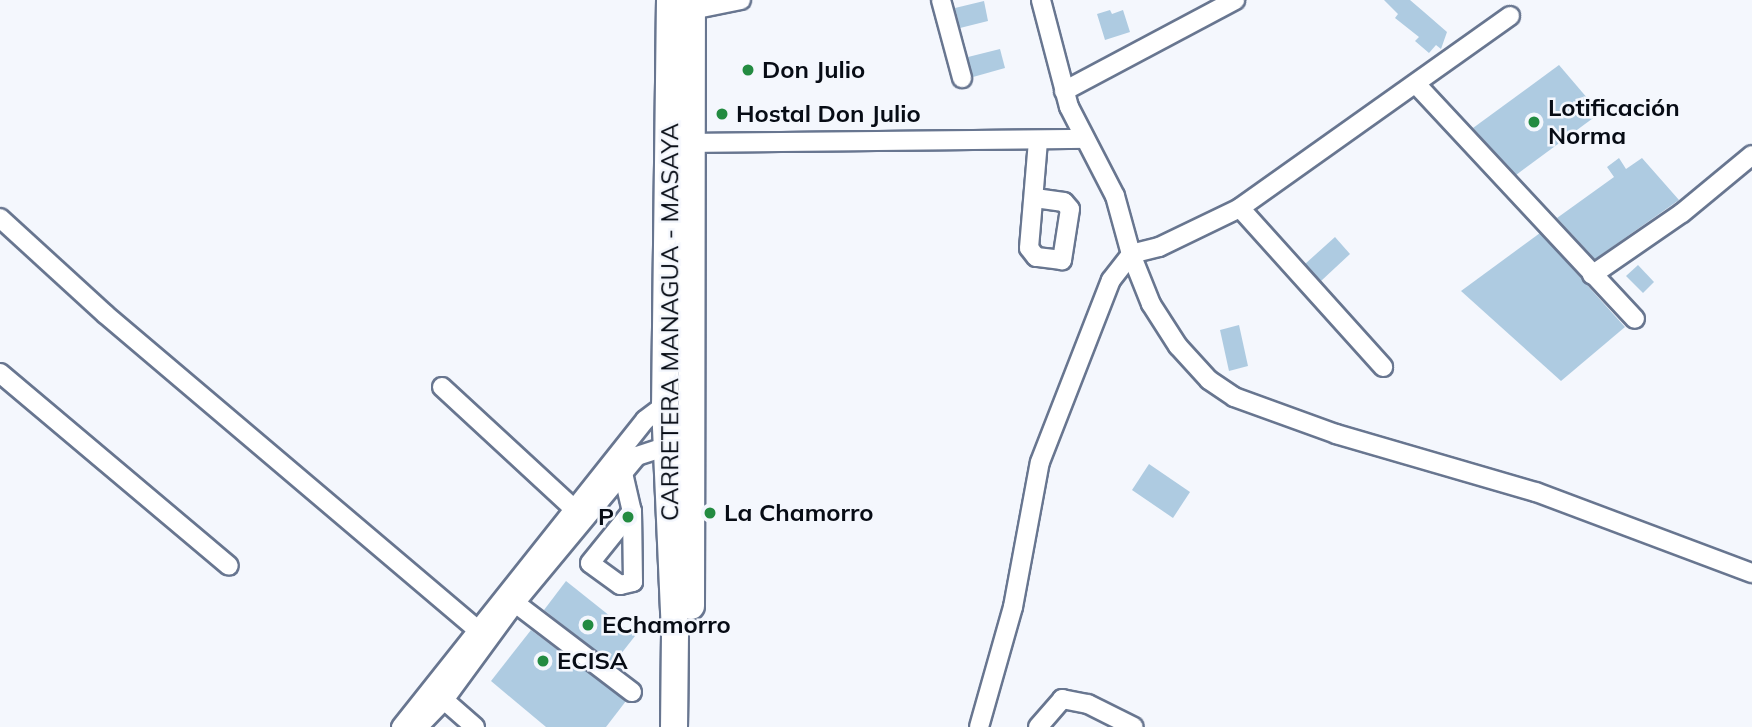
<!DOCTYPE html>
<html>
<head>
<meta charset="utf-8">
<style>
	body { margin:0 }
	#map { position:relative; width:1752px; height:727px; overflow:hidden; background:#f4f7fd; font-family:Mulish,sans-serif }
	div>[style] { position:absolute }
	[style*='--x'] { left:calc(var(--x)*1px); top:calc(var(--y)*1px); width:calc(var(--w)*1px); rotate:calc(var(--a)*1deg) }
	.building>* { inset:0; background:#aecbe1 }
	.roads { filter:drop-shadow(2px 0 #687690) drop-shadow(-2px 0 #687690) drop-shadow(0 2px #687690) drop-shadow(0 -2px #687690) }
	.minor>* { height:18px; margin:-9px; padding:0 9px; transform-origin:9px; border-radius:9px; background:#fff }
	.highway>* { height:26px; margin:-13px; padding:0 13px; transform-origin:13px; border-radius:13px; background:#fff }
	.dots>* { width:19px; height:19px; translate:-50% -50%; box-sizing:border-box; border:4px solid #f4f7fd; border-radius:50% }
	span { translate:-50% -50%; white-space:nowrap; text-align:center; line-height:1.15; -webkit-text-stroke:5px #f4f7fd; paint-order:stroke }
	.poi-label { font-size:24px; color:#070c15; font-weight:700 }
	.left { translate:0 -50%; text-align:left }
	.right { translate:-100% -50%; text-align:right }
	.street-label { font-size:24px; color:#070c15 }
</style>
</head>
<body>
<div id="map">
	<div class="building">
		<div style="clip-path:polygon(1384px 0,1410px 0,1424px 12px,1447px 32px,1441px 49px,1436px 45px,1429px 53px,1415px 41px,1419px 37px,1395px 18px,1398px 14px)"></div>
		<div style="clip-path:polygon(984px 1px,988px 21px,960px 28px,955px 8px)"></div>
		<div style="clip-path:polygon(1110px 10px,1112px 14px,1123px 10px,1130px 32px,1105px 40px,1097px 14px)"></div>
		<div style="clip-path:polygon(1000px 49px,1005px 68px,973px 77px,968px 57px)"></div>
		<div style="clip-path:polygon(1559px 65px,1600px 113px,1516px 175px,1473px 128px)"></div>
		<div style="clip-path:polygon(1619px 158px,1626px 169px,1642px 158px,1679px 200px,1595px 259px,1557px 218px,1614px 177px,1607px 167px)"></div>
		<div style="clip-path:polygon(1540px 233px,1625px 327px,1561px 381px,1461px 291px)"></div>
		<div style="clip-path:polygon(1335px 237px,1350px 254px,1321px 281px,1305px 264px)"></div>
		<div style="clip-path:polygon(1638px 265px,1654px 282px,1643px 293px,1626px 276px)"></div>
		<div style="clip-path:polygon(1239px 325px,1248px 366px,1229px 371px,1220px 330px)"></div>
		<div style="clip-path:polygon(1149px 464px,1190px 492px,1173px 518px,1132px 490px)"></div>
		<div style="clip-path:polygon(566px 581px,635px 636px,613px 664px,544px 610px)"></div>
		<div style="clip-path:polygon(531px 630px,626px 701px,606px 727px,546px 727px,491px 681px)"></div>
	</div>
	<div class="roads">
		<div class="minor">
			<div style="--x:941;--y:0;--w:81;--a:74.9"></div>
			<div style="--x:692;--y:10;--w:50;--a:-11.5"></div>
			<div style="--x:1510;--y:16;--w:331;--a:144.6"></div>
			<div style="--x:1240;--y:208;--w:90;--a:154.3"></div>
			<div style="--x:1159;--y:247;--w:29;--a:166"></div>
			<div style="--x:1131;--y:254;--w:54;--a:68.2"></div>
			<div style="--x:1151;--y:304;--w:50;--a:57.3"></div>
			<div style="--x:1178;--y:346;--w:46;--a:47.6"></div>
			<div style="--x:1209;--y:380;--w:30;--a:34"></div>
			<div style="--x:1234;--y:397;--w:109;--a:19.9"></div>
			<div style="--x:1336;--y:434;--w:208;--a:16.2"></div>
			<div style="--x:1536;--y:492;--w:231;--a:20.6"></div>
			<div style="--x:1416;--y:84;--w:321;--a:47"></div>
			<div style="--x:1064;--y:91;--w:194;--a:-28"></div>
			<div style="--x:694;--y:143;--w:390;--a:-0.6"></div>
			<div style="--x:1035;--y:198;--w:29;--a:8"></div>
			<div style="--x:1064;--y:202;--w:9;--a:49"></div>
			<div style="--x:1070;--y:209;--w:52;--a:98.9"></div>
			<div style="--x:1062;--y:260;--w:26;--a:-173"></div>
			<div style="--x:1036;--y:257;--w:11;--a:-128"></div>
			<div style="--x:1029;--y:248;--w:108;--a:-85.2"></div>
			<div style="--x:1240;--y:208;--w:214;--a:48"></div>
			<div style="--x:0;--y:218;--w:142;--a:42.4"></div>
			<div style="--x:105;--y:314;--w:487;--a:40.3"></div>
			<div style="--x:1592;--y:275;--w:109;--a:-34.6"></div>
			<div style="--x:1682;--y:213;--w:91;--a:-39.6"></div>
			<div style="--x:0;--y:373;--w:299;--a:40.1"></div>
			<div style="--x:442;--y:387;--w:180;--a:42.7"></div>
			<div style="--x:623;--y:473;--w:39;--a:77"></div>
			<div style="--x:632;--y:511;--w:71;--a:89.2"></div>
			<div style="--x:633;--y:582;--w:13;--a:167"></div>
			<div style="--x:620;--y:585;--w:37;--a:-144"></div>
			<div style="--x:590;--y:563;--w:67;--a:-51.1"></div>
			<div style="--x:632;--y:692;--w:147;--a:-142.7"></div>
			<div style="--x:515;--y:603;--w:191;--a:-50.3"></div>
			<div style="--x:637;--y:456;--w:32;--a:-18"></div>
			<div style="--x:401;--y:727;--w:392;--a:-51.5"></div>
			<div style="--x:645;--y:420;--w:25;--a:-37"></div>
			<div style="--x:418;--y:727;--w:37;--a:-46"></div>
			<div style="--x:475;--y:727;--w:41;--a:-138.9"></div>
			<div style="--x:444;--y:700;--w:120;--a:-53.8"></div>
			<div style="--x:979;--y:727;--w:125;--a:-74.2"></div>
			<div style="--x:1013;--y:607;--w:147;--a:-79.5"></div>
			<div style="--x:1040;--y:462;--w:195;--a:-68.7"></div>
			<div style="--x:1111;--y:280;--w:33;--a:-52"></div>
			<div style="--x:1131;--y:254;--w:60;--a:-105.4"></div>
			<div style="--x:1115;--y:196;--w:100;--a:-117.3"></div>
			<div style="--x:1069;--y:107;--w:111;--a:-104.7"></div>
			<div style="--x:1038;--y:727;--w:37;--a:-49"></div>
			<div style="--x:1062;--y:699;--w:26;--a:11"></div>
			<div style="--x:1088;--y:704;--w:51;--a:26.6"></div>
		</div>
		<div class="highway">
			<div style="--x:670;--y:0;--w:405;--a:90.7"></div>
			<div style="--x:665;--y:405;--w:229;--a:87.5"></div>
			<div style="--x:675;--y:634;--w:93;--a:90.6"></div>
			<div style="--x:691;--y:606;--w:606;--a:-89.91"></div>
		</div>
	</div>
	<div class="dots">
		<div style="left:748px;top:70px;background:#238b41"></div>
		<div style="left:722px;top:114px;background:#238b41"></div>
		<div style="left:1534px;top:122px;background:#238b41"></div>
		<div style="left:710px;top:513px;background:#238b41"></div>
		<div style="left:628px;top:517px;background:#238b41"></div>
		<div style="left:588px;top:625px;background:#238b41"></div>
		<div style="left:543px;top:661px;background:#238b41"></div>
	</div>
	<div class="poi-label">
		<span class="left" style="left:762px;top:70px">Don Julio</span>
		<span class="left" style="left:1548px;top:122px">Lotificación<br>Norma</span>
		<span class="left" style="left:736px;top:114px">Hostal Don Julio</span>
		<span class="left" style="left:724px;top:513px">La Chamorro</span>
		<span class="right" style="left:614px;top:517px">P</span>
		<span class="left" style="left:602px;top:625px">EChamorro</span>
		<span class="left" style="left:557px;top:661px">ECISA</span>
	</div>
	<div class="street-label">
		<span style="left:670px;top:322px;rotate:-90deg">CARRETERA MANAGUA - MASAYA</span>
	</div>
</div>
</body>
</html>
